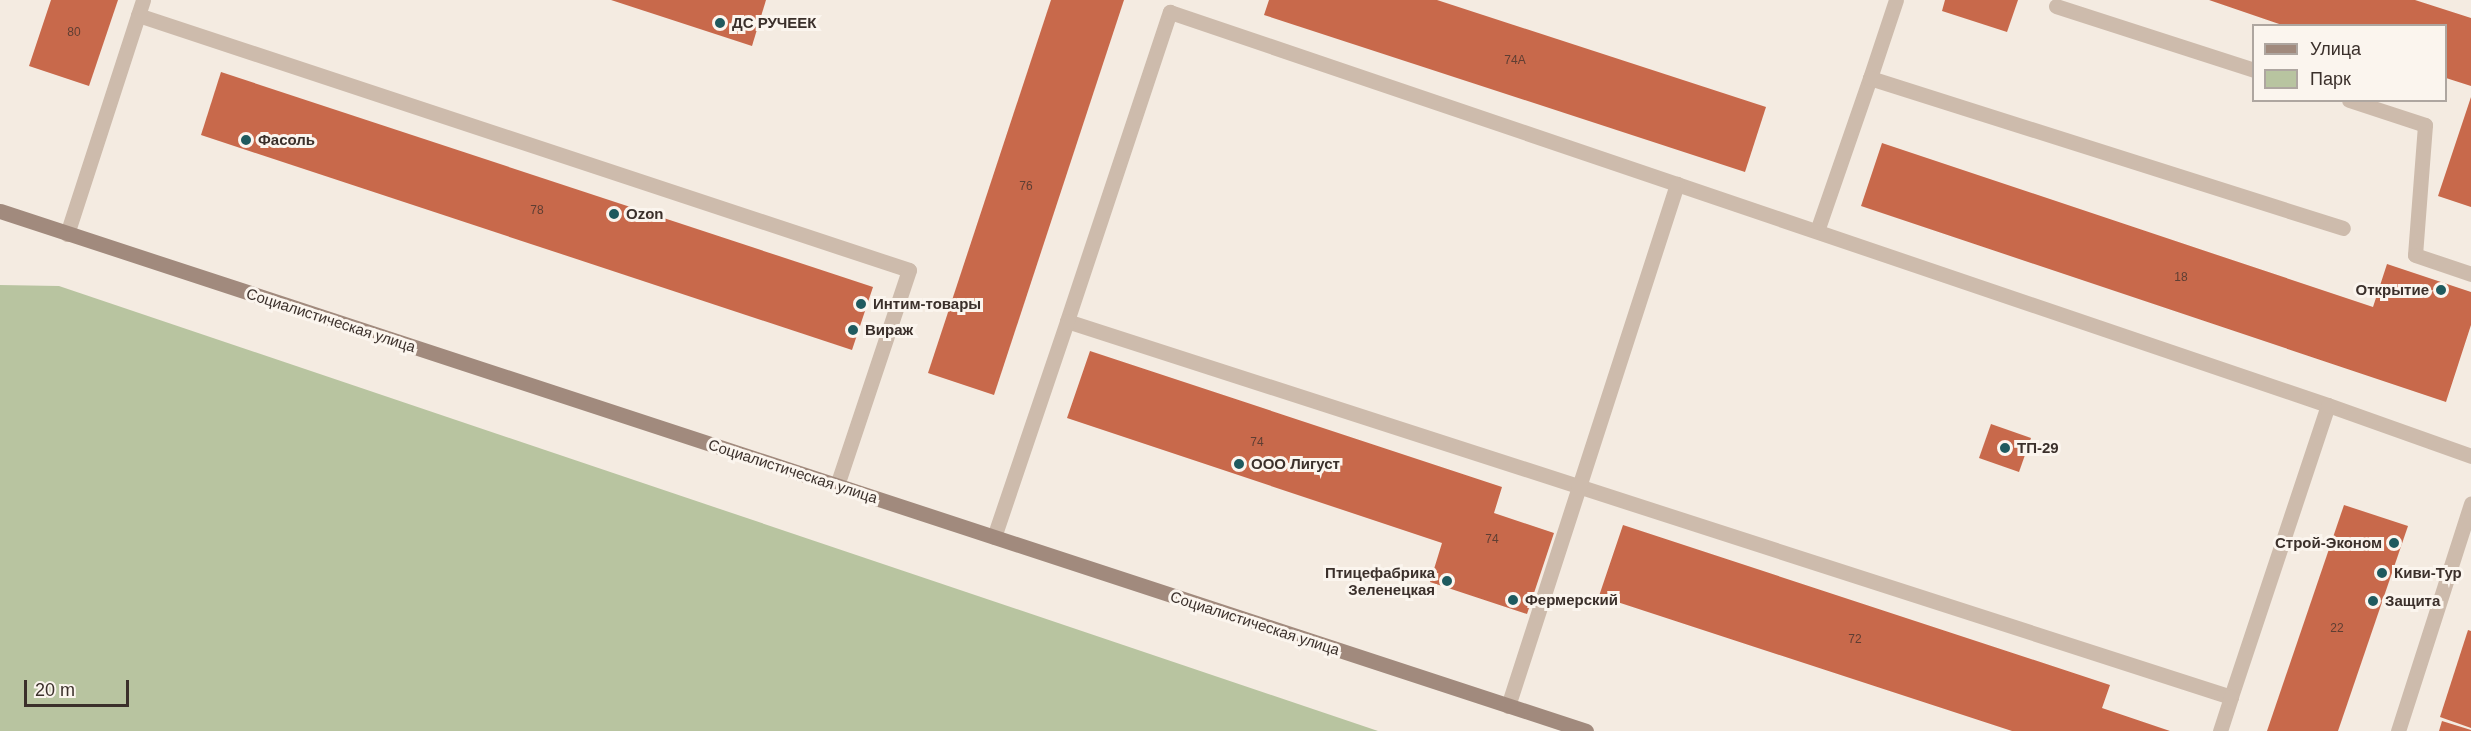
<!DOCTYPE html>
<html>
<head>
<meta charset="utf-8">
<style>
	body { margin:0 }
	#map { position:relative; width:2471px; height:731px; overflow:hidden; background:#f4ebe1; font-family:Helvetica,sans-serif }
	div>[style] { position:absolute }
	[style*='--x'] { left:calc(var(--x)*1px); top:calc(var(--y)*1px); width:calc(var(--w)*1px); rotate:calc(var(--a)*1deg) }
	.green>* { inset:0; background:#b8c4a0 }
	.building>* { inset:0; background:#c8694b }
	.lane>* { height:15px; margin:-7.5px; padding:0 7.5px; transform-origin:7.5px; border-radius:7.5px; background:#cdbbac }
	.secondary>* { height:15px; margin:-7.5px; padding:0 7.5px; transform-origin:7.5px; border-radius:7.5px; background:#a18a7d }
	.dots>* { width:16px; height:16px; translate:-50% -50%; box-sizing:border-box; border:3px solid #fbf5ee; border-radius:50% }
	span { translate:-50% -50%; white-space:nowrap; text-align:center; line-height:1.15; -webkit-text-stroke:6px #fbf5ee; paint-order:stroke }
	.number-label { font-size:12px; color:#5e3e33 }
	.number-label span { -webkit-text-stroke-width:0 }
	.poi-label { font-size:15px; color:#3b302b; font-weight:700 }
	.left { translate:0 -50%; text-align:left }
	.right { translate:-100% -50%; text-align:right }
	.street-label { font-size:15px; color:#3b302b }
	.legend { position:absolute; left:2252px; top:24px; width:195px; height:78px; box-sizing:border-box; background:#fbf5ee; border:2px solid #aea6a0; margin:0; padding:8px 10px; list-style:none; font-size:18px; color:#3b302b }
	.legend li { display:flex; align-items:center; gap:12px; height:30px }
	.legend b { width:30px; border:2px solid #aea6a0 }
	.scale { position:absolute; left:24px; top:680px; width:105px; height:27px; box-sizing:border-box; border:3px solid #3b302b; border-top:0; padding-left:8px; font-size:18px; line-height:21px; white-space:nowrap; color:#3b302b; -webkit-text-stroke:4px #fbf5ee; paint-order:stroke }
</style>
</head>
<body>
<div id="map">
	<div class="green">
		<div style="clip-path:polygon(0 285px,59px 286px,1378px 731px,0 731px)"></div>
	</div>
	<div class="building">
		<div style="clip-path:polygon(51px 0,118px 0,89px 86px,29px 66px)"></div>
		<div style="clip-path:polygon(611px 0,766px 0,752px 46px)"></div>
		<div style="clip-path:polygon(1051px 0,1124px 0,994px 395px,928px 373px)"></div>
		<div style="clip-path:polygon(1269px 0,1437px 0,1766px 107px,1745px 172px,1264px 15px)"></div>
		<div style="clip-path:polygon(1945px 0,2018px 0,2007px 32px,1942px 11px)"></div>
		<div style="clip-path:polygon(2209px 0,2415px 0,2471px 18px,2471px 86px,2446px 78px,2446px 26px,2285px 26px)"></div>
		<div style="clip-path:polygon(221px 72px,873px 287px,852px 350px,201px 135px)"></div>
		<div style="clip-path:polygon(2471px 97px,2471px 207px,2438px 196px)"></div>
		<div style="clip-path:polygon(1882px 143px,2373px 307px,2387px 264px,2471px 292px,2471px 325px,2446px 402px,1861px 206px)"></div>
		<div style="clip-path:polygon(1090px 351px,1502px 487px,1494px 513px,1554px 533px,1527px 614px,1430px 582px,1442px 543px,1067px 418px)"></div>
		<div style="clip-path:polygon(1991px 424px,2031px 438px,2019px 472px,1979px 458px)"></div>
		<div style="clip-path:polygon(2344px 505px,2408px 526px,2338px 731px,2267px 731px)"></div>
		<div style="clip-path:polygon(1623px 525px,2110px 685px,2102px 708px,2170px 731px,2012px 731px,1599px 596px)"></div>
		<div style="clip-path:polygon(2468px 630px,2471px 631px,2471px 728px,2440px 717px)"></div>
		<div style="clip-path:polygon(2442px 721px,2471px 730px,2471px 731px,2439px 731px)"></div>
	</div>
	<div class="lane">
		<div style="--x:2056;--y:6;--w:208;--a:17.9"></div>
		<div style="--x:138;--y:15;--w:812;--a:18.3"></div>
		<div style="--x:909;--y:270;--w:227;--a:108.5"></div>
		<div style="--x:1870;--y:78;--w:82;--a:-71.6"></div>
		<div style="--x:2349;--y:100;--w:80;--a:18.2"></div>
		<div style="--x:2425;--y:125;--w:130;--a:94.4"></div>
		<div style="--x:2415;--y:255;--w:59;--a:18.7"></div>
		<div style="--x:1817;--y:231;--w:162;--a:-70.9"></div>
		<div style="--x:1870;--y:78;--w:496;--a:17.6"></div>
		<div style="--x:67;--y:234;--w:246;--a:-72"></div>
		<div style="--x:2328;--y:405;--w:308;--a:108.4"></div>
		<div style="--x:2231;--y:697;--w:1223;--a:-162.1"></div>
		<div style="--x:1067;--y:321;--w:326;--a:-71.6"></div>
		<div style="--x:1170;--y:12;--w:1223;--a:18.75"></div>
		<div style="--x:2328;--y:405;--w:152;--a:19.6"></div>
		<div style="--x:994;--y:537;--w:228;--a:-71.3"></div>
		<div style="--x:1508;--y:706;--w:549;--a:-72.06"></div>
		<div style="--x:2220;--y:731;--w:36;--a:-72"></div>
		<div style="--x:2398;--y:731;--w:239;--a:-72.2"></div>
	</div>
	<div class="secondary">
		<div style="--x:0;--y:211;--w:1669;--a:18.15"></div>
	</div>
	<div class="dots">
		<div style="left:720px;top:23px;background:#1f5a5e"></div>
		<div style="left:246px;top:140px;background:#1f5a5e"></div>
		<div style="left:614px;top:214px;background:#1f5a5e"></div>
		<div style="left:2441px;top:290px;background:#1f5a5e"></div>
		<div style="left:861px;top:304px;background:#1f5a5e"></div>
		<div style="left:853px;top:330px;background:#1f5a5e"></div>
		<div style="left:2005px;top:448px;background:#1f5a5e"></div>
		<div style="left:1239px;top:464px;background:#1f5a5e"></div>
		<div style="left:2394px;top:543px;background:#1f5a5e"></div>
		<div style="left:2382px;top:573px;background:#1f5a5e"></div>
		<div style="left:1447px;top:581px;background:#1f5a5e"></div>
		<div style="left:1513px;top:600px;background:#1f5a5e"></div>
		<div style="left:2373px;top:601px;background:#1f5a5e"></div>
	</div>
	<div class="number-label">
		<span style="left:74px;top:33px">80</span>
		<span style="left:1515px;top:61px">74А</span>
		<span style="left:1026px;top:187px">76</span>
		<span style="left:537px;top:211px">78</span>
		<span style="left:2181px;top:278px">18</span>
		<span style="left:1257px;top:443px">74</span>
		<span style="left:1492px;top:540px">74</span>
		<span style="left:2337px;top:629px">22</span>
		<span style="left:1855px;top:640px">72</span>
	</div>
	<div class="poi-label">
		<span class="left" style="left:732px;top:23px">ДС РУЧЕЕК</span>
		<span class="left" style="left:258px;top:140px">Фасоль</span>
		<span class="left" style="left:626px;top:214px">Ozon</span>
		<span class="right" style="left:2429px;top:290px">Открытие</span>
		<span class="left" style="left:873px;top:304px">Интим-товары</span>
		<span class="left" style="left:865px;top:330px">Вираж</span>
		<span class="left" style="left:2017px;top:448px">ТП-29</span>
		<span class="left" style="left:1251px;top:464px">ООО Лигуст</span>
		<span class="right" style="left:2382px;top:543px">Строй-Эконом</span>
		<span class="right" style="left:1435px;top:581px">Птицефабрика<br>Зеленецкая</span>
		<span class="left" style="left:2394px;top:573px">Киви-Тур</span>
		<span class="left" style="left:1525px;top:600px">Фермерский</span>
		<span class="left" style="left:2385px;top:601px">Защита</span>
	</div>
	<div class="street-label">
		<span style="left:331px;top:320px;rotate:18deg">Социалистическая улица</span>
		<span style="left:793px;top:471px;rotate:18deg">Социалистическая улица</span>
		<span style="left:1255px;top:623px;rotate:18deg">Социалистическая улица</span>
	</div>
	<ul class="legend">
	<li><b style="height:8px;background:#a18a7d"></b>Улица</li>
	<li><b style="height:16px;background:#b8c4a0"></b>Парк</li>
	</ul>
	<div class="scale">20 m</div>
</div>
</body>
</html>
